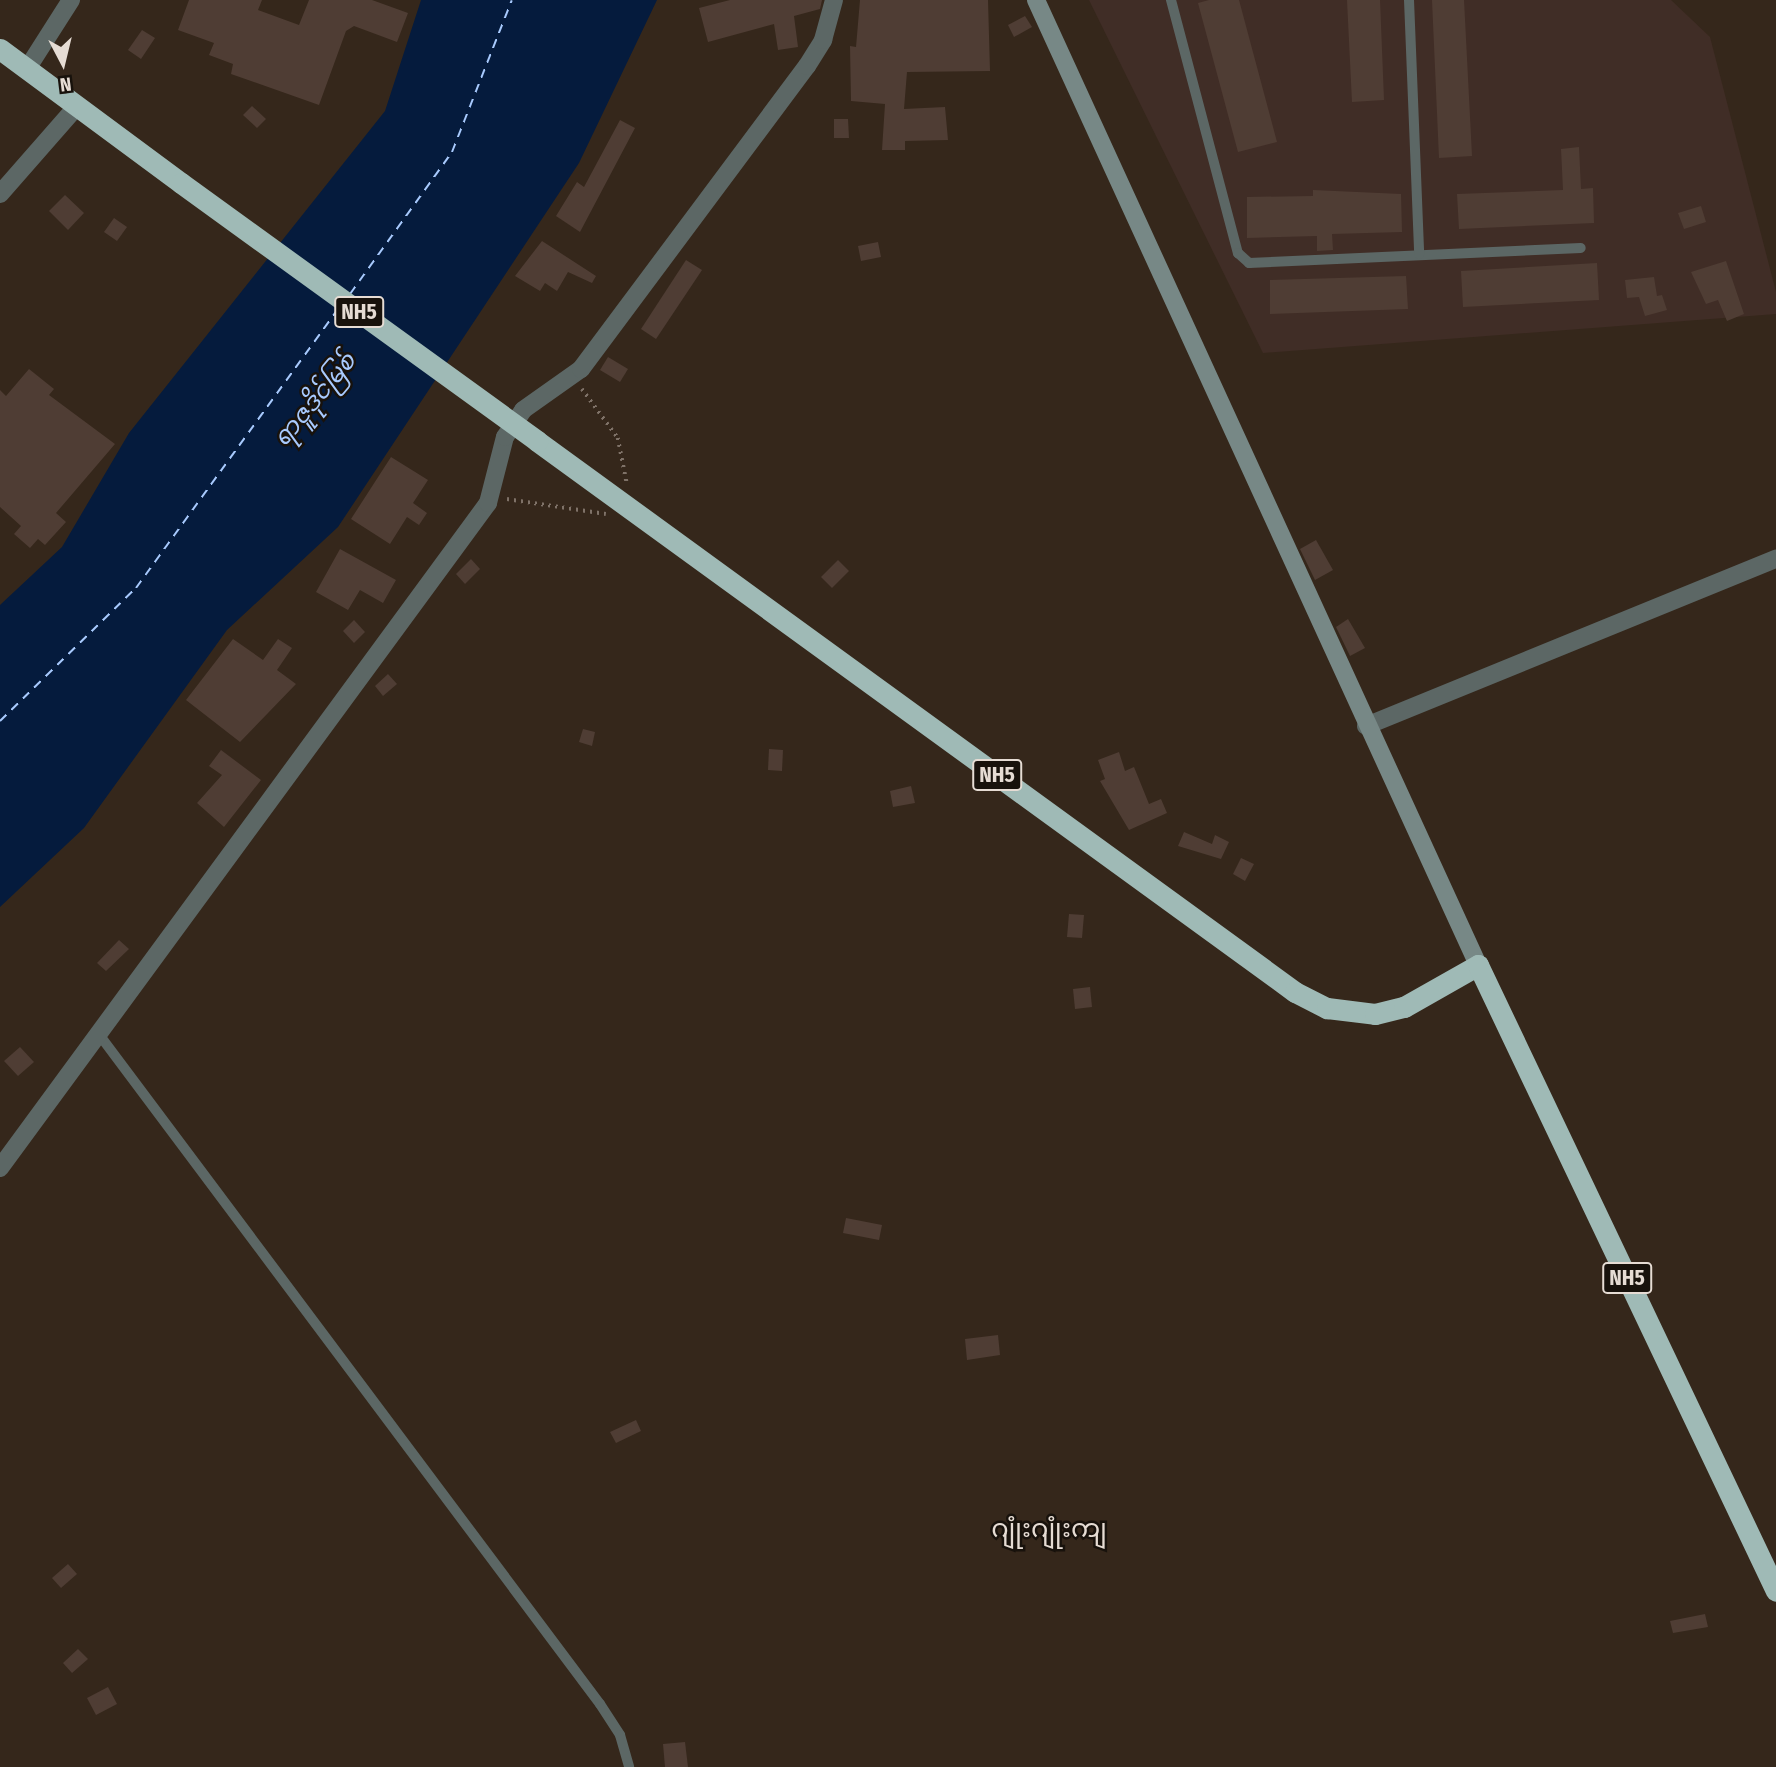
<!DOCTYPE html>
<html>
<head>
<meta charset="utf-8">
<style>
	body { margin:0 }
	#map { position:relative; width:1776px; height:1767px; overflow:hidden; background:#35271b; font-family:"Fira Sans Condensed","Noto Sans Myanmar",sans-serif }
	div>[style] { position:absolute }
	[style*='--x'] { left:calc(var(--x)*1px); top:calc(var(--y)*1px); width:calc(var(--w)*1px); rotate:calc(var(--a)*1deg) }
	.education>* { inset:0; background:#402d26 }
	.water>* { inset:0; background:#051b3d }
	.ferry>* { height:2px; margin-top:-1px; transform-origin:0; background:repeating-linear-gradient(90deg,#a8cafe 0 9px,transparent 0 16px) }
	.building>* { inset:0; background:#4f3d34 }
	.path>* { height:3.5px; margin-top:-1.75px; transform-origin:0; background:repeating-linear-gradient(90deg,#7f7268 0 2px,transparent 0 7px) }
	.lane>* { height:10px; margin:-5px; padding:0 5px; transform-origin:5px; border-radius:5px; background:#5c6765 }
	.street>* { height:18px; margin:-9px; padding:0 9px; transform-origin:9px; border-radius:9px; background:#5c6765 }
	.secondary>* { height:18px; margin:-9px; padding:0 9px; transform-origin:9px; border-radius:9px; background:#778886 }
	.highway>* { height:21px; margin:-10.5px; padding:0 10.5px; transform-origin:10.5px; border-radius:10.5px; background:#9fbab6 }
	.highway-bridge>* { height:21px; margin:-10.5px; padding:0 10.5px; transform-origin:10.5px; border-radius:10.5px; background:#9fbab6 }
	span { translate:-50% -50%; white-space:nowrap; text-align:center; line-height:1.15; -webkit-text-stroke:5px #18120c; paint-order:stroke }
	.shield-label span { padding:2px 5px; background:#18120c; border:2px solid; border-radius:5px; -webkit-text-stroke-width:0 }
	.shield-label { font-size:21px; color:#e6dcd4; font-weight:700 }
	.water-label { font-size:24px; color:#a8cafe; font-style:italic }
	.quarter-label { font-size:26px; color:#e6dcd4 }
	.north { position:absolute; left:28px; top:28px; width:70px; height:70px; -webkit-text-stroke:5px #18120c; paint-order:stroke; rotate:173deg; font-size:19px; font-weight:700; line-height:28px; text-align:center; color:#e6dcd4 }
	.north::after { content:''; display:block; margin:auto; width:24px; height:32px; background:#e6dcd4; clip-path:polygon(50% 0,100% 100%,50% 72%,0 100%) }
</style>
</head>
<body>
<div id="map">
	<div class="education">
		<div style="clip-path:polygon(1089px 0,1671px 0,1710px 37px,1776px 292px,1776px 314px,1263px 353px)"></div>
	</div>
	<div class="water">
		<div style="clip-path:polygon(421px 0,657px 0,579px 163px,338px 527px,227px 630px,84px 828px,0 907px,0 605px,62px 547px,129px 433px,385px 111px)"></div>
	</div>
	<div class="ferry">
		<div style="--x:350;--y:294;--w:175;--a:-54.3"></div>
		<div style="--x:452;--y:152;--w:163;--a:-68.5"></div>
		<div style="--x:0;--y:721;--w:190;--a:-44.4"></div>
		<div style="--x:136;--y:588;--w:344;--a:-54.1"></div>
	</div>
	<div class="building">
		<div style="clip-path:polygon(189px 0,262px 0,258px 10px,299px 25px,309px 0,372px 0,408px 13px,397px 42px,354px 26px,346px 31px,319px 105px,231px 74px,233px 64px,209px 55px,214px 43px,178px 30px)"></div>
		<div style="clip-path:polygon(730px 0,822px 0,820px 9px,794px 16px,798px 47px,778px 50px,774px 24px,708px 42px,699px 8px)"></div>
		<div style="clip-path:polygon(860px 0,988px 0,990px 71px,907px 72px,904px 109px,945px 107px,948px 140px,905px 141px,905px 150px,882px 150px,885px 104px,851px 101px,850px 46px,856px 47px)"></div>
		<div style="clip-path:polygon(1209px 0,1239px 0,1277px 142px,1238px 152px,1198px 3px)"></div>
		<div style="clip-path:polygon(1347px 0,1380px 0,1384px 100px,1352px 102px)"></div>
		<div style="clip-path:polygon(1432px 0,1464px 0,1472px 156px,1439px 158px)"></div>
		<div style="clip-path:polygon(1025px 16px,1032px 27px,1014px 37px,1008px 25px)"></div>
		<div style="clip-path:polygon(142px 30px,155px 38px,141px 59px,128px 50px)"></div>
		<div style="clip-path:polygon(252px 106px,266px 119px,257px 128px,243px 115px)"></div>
		<div style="clip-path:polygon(834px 119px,848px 119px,849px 138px,834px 138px)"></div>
		<div style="clip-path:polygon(620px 120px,635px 128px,580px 232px,556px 216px,577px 182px,584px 187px)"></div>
		<div style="clip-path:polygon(1579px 147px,1581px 189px,1593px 188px,1594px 223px,1459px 229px,1457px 194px,1563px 190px,1561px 149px)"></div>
		<div style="clip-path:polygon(1313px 190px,1401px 194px,1402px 232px,1332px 234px,1333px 250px,1317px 251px,1317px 236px,1247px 238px,1247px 197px,1313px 196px)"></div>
		<div style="clip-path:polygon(65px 195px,84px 213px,68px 230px,49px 211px)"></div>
		<div style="clip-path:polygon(1701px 206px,1706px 222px,1684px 229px,1678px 213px)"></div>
		<div style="clip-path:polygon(114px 218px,127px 227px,117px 241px,104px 232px)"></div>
		<div style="clip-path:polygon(542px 241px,596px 276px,592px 283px,568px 272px,557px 291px,545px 283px,540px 291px,515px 276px)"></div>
		<div style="clip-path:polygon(878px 242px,881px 257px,861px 261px,858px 246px)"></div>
		<div style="clip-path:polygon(686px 260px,702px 270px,656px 339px,641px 329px)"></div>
		<div style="clip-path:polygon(1726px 261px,1744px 314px,1727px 321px,1718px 300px,1706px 304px,1691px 272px)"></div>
		<div style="clip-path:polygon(1597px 263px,1599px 300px,1463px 307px,1461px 271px)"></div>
		<div style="clip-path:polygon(1406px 276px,1408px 309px,1270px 314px,1270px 280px)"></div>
		<div style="clip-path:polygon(1654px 277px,1657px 296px,1662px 295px,1667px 310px,1645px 316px,1639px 297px,1627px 298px,1625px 280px)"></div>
		<div style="clip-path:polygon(608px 357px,628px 369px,620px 382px,600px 370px)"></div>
		<div style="clip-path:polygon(29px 369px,54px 389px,49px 395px,115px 444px,56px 513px,66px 522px,45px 545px,38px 539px,30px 548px,14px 534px,21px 526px,0 507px,0 390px,6px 396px)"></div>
		<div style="clip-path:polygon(391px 457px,428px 480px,413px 503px,427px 513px,419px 525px,407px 517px,390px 544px,351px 519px)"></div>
		<div style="clip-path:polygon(1316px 540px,1333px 570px,1315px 580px,1300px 549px)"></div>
		<div style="clip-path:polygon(340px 549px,396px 580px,383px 603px,360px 590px,348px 610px,316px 592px)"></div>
		<div style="clip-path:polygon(471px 559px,480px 569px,465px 584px,456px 574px)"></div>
		<div style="clip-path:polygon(838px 560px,849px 571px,832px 588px,821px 577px)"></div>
		<div style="clip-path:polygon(1348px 619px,1365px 648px,1350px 656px,1336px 627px)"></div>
		<div style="clip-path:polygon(354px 620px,365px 632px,354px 643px,343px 631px)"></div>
		<div style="clip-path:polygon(233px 639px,263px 660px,278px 639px,292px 648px,277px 670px,296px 684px,240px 742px,186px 700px)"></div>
		<div style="clip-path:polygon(388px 674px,397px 684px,383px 696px,375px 686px)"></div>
		<div style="clip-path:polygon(583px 729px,595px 732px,592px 746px,579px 742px)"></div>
		<div style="clip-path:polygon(769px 749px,783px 750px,782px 771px,768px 770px)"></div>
		<div style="clip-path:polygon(221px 750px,261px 780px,224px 827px,197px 803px,222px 775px,209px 766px)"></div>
		<div style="clip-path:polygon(1119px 752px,1125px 771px,1134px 767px,1149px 804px,1161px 799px,1167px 813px,1129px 830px,1100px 781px,1105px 779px,1098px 760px)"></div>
		<div style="clip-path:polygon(911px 786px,915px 803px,893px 807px,890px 791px)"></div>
		<div style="clip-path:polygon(1184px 832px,1212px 844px,1215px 835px,1229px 842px,1221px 859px,1178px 846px)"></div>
		<div style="clip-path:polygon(1241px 858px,1254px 864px,1245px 881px,1233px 874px)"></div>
		<div style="clip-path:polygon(1069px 914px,1084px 915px,1082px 938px,1067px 937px)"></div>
		<div style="clip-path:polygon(119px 940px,129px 949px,106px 971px,97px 963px)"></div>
		<div style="clip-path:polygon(1090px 987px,1092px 1007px,1075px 1009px,1073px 989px)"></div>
		<div style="clip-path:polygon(20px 1047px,34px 1062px,18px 1076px,4px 1061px)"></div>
		<div style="clip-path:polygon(846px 1218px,882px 1225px,879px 1240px,843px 1233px)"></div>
		<div style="clip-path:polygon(998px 1335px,1000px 1355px,967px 1360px,965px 1339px)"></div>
		<div style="clip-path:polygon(636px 1420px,641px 1431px,616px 1443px,610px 1432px)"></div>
		<div style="clip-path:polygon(68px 1564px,77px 1574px,61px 1588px,52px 1578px)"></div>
		<div style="clip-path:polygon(1705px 1614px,1708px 1627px,1673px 1633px,1670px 1621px)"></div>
		<div style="clip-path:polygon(78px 1649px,88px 1659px,72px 1673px,63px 1663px)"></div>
		<div style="clip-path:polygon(108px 1687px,117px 1704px,96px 1715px,87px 1698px)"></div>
		<div style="clip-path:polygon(685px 1742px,688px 1767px,665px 1767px,663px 1744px)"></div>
	</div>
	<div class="path">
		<div style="--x:582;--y:389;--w:61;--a:53.7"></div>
		<div style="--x:618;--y:438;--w:47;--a:78.9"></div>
		<div style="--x:507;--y:499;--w:100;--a:8.6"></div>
	</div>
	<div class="lane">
		<div style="--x:1171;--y:0;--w:262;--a:75.2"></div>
		<div style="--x:1238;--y:253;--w:15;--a:42"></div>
		<div style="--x:1249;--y:263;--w:332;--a:-2.6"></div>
		<div style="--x:1409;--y:0;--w:254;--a:87.7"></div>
		<div style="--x:101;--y:1037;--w:833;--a:53.2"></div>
		<div style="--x:600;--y:1704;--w:37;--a:57"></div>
		<div style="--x:620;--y:1735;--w:33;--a:74"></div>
	</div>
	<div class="street">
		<div style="--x:27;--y:69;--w:82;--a:-57.5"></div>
		<div style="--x:0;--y:194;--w:117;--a:-48.8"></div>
		<div style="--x:1366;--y:726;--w:443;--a:-22.2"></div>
		<div style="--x:0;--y:1168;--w:825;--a:-53.73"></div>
		<div style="--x:488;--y:503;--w:68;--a:-75.6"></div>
		<div style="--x:505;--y:437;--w:32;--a:-56"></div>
		<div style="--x:523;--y:410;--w:71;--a:-35.3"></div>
		<div style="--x:581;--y:369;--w:378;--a:-53.3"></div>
		<div style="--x:807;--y:66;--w:31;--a:-58"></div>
		<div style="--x:823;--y:40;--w:41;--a:-74.6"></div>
	</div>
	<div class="secondary">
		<div style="--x:1036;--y:0;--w:1061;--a:65.39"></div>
	</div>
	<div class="highway">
		<div style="--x:0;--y:49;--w:225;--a:36.5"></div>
		<div style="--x:537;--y:441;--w:937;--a:36.01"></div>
		<div style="--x:1295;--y:992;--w:36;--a:27"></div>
		<div style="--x:1327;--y:1008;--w:48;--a:7.1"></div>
		<div style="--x:1375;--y:1014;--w:30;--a:-14"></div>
		<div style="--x:1404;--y:1007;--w:85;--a:-29.6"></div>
		<div style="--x:1478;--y:965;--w:693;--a:64.54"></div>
	</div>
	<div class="highway-bridge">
		<div style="--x:181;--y:183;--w:440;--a:35.9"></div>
	</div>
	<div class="shield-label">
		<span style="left:359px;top:312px">NH5</span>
		<span style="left:997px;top:775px">NH5</span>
		<span style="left:1627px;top:1278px">NH5</span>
	</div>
	<div class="water-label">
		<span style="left:315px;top:400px;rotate:-50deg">ရာဇူဒိုင်မြစ်</span>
	</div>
	<div class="quarter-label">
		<span style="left:1049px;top:1529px">ဂျုံးဂျုံးကျ</span>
	</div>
	<div class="north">N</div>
</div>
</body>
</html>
